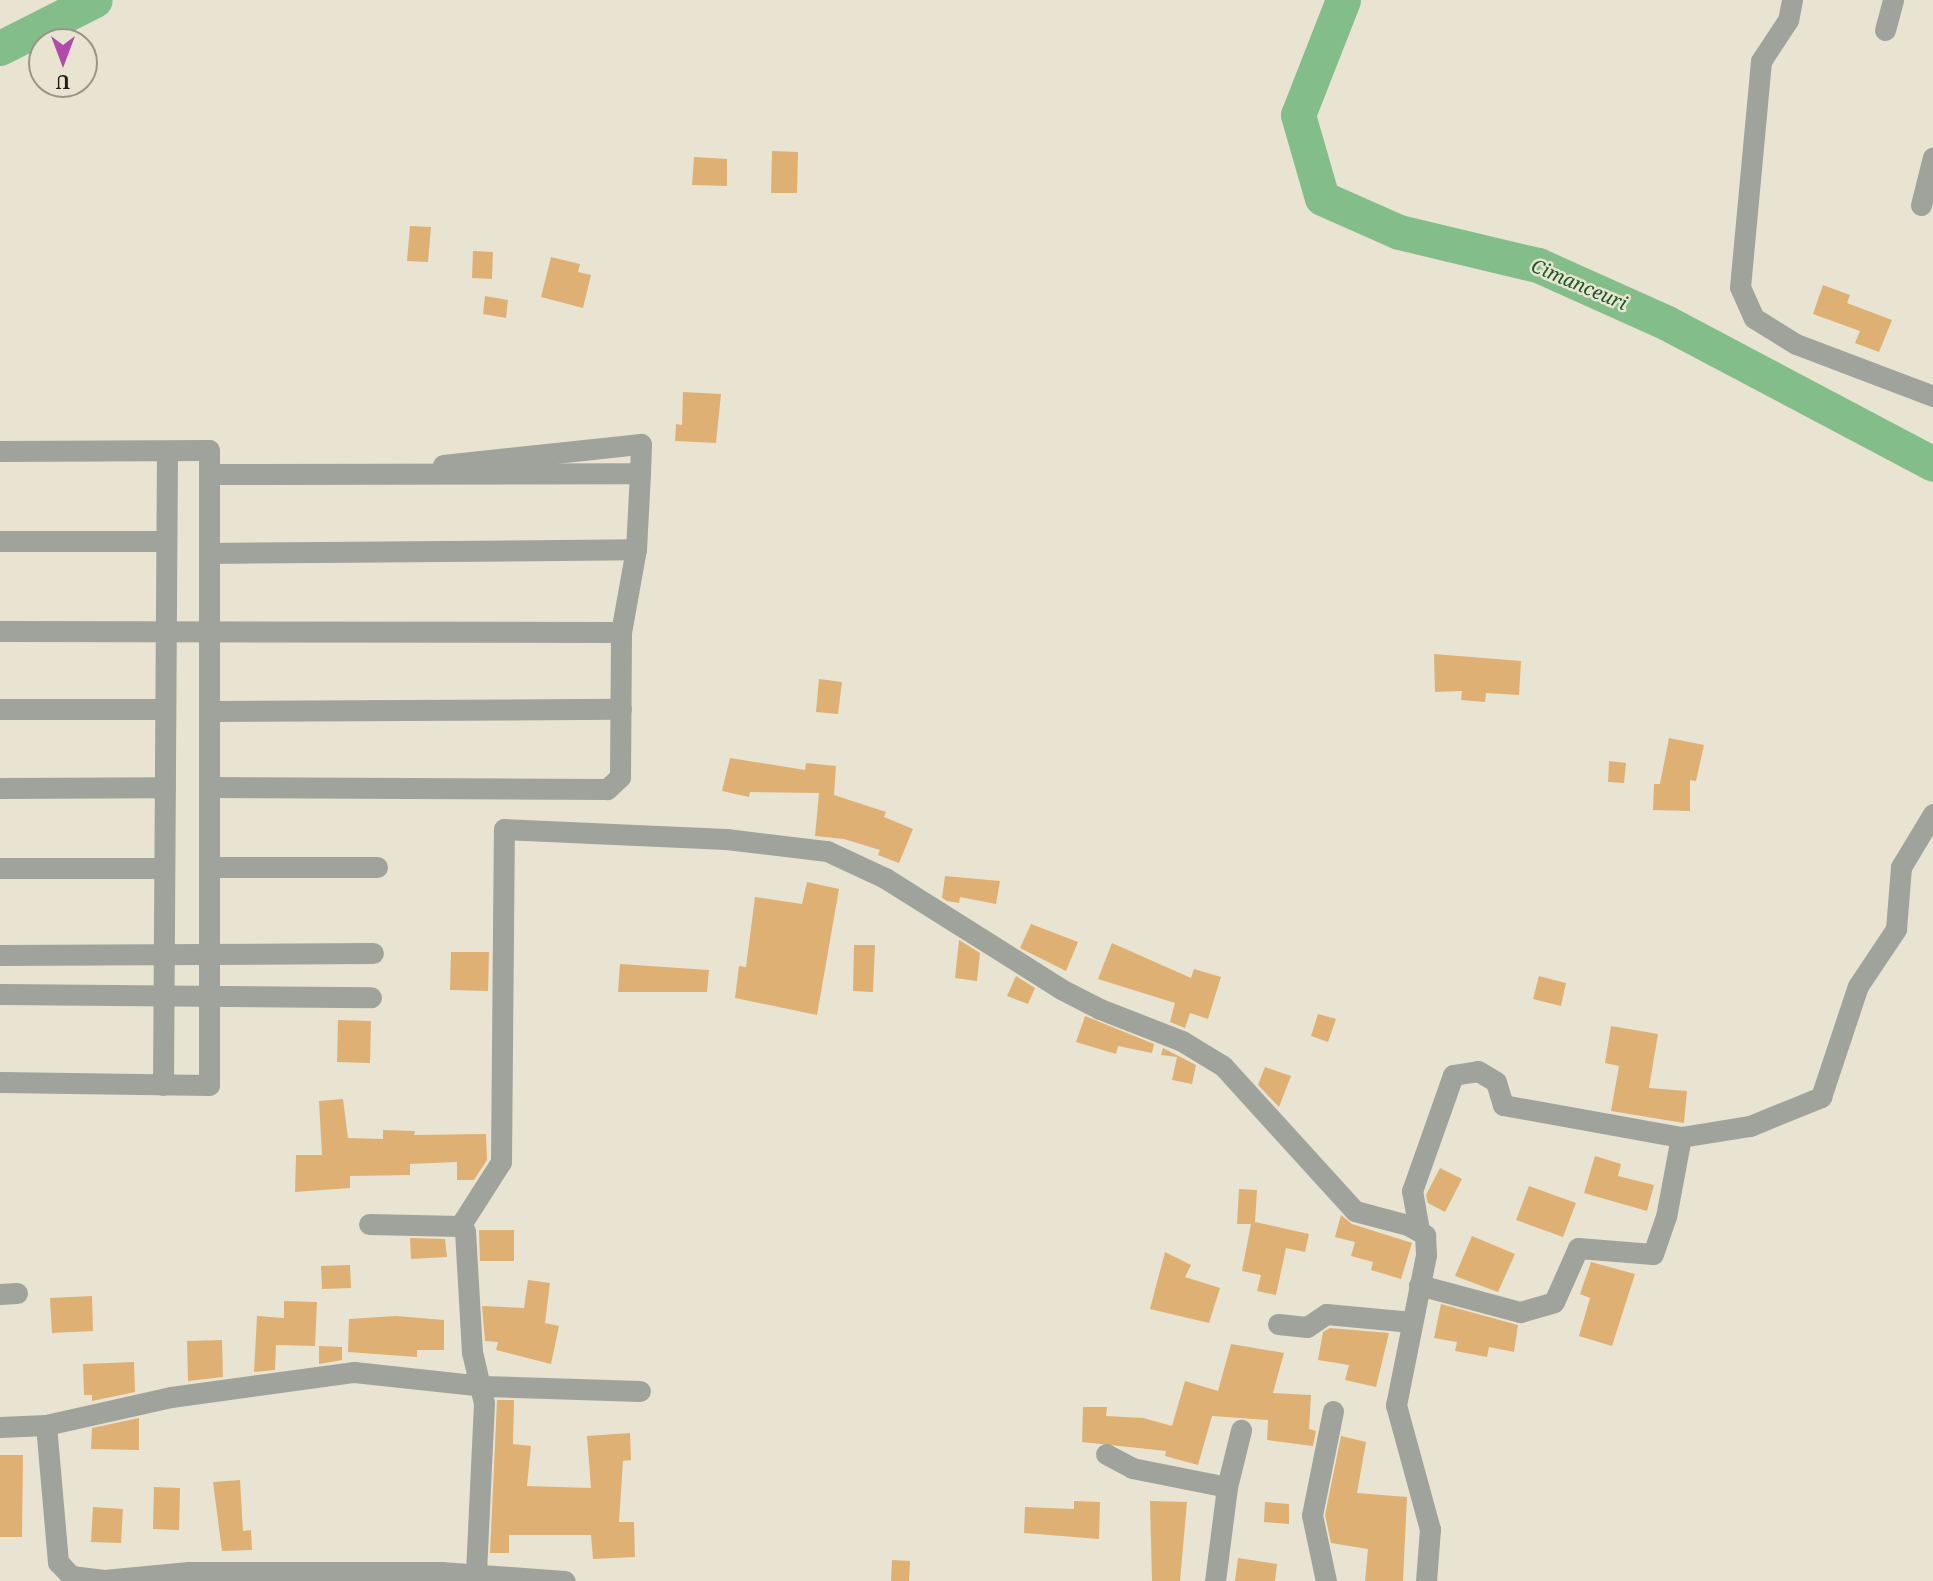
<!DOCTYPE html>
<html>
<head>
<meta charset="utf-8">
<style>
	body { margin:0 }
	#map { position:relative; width:1933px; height:1581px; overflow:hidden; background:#e8e4d1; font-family:"Noto Serif",serif }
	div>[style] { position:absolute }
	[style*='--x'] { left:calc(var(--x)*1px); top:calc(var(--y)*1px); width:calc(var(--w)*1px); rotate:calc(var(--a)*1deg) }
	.river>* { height:35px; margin:-17.5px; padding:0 17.5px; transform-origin:17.5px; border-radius:17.5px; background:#83bd8a }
	.building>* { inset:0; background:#dfb074 }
	.minor>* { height:21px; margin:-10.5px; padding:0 10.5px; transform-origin:10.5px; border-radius:10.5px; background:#a0a39b }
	span { translate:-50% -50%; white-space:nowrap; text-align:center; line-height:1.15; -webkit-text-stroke:5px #e8e4d1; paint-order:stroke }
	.water-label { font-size:19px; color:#195727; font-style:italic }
	.north { position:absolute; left:28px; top:28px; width:70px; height:70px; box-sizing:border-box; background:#e8e4d1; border:2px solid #989587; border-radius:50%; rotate:180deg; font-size:19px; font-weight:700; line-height:28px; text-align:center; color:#1f1e17 }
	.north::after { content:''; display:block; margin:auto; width:24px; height:32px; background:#b34aab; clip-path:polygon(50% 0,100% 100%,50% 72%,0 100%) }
</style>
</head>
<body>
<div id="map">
	<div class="river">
		<div style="--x:1343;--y:0;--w:123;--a:111.4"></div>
		<div style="--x:1298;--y:115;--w:86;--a:73.9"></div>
		<div style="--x:1322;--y:198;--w:84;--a:23.8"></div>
		<div style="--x:1399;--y:232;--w:143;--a:13.4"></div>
		<div style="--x:1538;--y:265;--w:141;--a:24.2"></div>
		<div style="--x:1667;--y:323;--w:301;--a:27.9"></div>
		<div style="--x:0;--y:48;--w:106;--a:-26.8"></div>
	</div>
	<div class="building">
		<div style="clip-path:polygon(772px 151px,798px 152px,797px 193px,771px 193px)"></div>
		<div style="clip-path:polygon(694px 157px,727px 159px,727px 186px,692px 185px)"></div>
		<div style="clip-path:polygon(410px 226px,431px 227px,428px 262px,407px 261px)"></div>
		<div style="clip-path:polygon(473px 251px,493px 252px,492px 279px,472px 278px)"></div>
		<div style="clip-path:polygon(551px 257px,580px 264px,578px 272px,591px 275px,583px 308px,541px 297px)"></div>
		<div style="clip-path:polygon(1823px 285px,1850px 295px,1847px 303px,1892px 320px,1879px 352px,1855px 343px,1860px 331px,1813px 314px)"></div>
		<div style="clip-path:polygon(485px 296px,508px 300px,506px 318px,483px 314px)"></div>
		<div style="clip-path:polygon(683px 392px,721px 394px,716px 443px,675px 441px,676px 424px,682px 425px)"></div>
		<div style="clip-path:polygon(1434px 654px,1521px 661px,1519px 695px,1486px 693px,1485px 702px,1461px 700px,1462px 691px,1435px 692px)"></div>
		<div style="clip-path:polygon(819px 679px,842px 682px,838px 714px,816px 712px)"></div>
		<div style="clip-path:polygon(1669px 738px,1704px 745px,1696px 781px,1690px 780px,1690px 811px,1653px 810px,1654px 784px,1660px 784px)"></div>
		<div style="clip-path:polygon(730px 758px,805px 770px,806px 763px,836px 766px,834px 795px,886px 812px,884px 817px,913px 829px,899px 863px,878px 855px,880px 850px,844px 839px,815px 836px,819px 793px,750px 792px,749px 797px,722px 791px)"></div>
		<div style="clip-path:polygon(1609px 761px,1626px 763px,1624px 783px,1608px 782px)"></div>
		<div style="clip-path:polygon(945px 876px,1000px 881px,996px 904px,960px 897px,959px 903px,947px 901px,942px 898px)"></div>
		<div style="clip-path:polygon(807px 882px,839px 889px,817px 1015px,735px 998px,739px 966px,746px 967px,755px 897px,802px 904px)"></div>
		<div style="clip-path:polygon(1031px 924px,1078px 942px,1066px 971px,1020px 948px)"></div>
		<div style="clip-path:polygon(959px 940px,980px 953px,977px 981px,955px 978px)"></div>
		<div style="clip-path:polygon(1112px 943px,1191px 978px,1194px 969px,1221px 977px,1208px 1019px,1190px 1013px,1185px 1028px,1170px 1022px,1175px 1003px,1098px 979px)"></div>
		<div style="clip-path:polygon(854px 945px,875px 945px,873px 992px,853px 991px)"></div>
		<div style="clip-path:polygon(451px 952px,489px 952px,488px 991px,450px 990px)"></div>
		<div style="clip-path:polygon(620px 964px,709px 970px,707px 992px,618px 992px)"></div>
		<div style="clip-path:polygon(1016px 976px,1035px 988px,1028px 1004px,1007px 996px)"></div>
		<div style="clip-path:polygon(1539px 976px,1566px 983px,1561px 1006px,1533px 999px)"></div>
		<div style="clip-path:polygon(1318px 1014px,1336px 1019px,1328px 1042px,1311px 1036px)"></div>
		<div style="clip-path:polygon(1085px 1016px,1154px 1044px,1152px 1053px,1118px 1046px,1116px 1054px,1076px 1042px)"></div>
		<div style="clip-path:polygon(338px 1020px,371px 1021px,370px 1063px,337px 1062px)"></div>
		<div style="clip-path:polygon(1611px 1026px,1658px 1034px,1649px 1088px,1687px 1091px,1684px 1123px,1611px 1111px,1619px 1066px,1605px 1063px)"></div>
		<div style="clip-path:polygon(1163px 1048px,1196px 1065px,1192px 1084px,1172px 1080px,1177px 1057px,1161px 1055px)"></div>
		<div style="clip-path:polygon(1265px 1067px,1291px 1076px,1279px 1107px,1258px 1085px)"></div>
		<div style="clip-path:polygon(343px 1099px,348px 1138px,383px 1139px,383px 1130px,415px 1131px,414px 1135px,486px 1134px,487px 1160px,474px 1180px,457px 1180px,457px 1162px,410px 1164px,410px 1175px,350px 1176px,350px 1188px,295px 1192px,296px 1155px,322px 1155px,319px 1101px)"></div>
		<div style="clip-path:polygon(1595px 1156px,1621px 1164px,1618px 1176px,1654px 1185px,1647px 1211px,1584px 1193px)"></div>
		<div style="clip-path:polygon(1440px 1168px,1462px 1179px,1445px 1212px,1428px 1203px,1426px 1195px)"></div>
		<div style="clip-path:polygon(1529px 1186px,1576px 1203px,1563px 1237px,1516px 1220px)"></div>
		<div style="clip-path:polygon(1239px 1189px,1257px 1190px,1255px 1222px,1309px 1234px,1305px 1252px,1286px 1248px,1276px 1295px,1257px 1291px,1261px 1275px,1242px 1271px,1251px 1224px,1237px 1224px)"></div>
		<div style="clip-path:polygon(1341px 1215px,1352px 1224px,1412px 1243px,1401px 1279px,1371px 1270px,1373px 1262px,1351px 1256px,1355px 1242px,1335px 1237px)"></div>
		<div style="clip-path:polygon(479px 1230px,514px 1230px,514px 1261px,480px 1261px)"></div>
		<div style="clip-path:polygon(1472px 1236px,1515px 1254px,1498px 1292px,1455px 1276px)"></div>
		<div style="clip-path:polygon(410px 1238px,445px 1239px,447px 1257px,411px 1259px)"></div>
		<div style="clip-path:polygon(1165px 1252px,1191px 1265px,1185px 1277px,1220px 1288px,1209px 1323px,1150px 1309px)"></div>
		<div style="clip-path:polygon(1591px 1262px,1635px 1274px,1612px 1346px,1579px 1336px,1590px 1298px,1580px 1294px)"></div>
		<div style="clip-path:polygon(350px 1265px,351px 1288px,322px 1289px,321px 1266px)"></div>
		<div style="clip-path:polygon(528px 1280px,550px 1283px,545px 1323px,559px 1326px,551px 1364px,496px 1350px,498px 1342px,485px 1341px,482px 1306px,524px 1308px)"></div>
		<div style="clip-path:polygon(92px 1296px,93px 1331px,52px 1333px,50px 1298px)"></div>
		<div style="clip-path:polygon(284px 1301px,317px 1302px,315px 1346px,276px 1345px,275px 1370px,254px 1372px,257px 1316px,284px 1318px)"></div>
		<div style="clip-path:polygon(1441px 1304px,1518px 1325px,1514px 1352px,1489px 1347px,1487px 1357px,1455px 1351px,1457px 1342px,1434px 1338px)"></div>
		<div style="clip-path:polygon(396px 1316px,444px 1320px,444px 1350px,417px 1350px,417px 1357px,348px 1352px,349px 1319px)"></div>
		<div style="clip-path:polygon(1330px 1328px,1389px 1333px,1376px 1387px,1345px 1380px,1349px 1365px,1318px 1360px,1323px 1332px)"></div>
		<div style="clip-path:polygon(222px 1340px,223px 1377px,188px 1381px,187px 1341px)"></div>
		<div style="clip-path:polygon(1231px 1344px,1284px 1353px,1273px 1393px,1311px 1395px,1309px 1429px,1316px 1431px,1313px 1446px,1267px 1440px,1268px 1420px,1212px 1416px,1198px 1465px,1165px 1456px,1166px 1451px,1082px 1442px,1083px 1407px,1107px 1407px,1106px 1416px,1143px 1418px,1172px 1426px,1185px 1381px,1218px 1391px)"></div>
		<div style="clip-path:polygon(319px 1346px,342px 1347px,342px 1360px,319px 1364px)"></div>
		<div style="clip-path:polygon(134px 1362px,135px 1392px,92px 1401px,92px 1395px,84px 1395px,83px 1364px)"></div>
		<div style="clip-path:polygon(497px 1400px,514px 1400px,513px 1444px,531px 1446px,527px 1486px,591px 1488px,587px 1436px,630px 1433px,631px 1460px,623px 1461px,619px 1522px,634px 1522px,635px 1557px,593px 1559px,591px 1535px,509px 1535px,509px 1553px,490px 1553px)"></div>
		<div style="clip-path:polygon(139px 1418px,139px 1450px,91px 1449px,92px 1428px)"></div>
		<div style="clip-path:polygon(1341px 1436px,1366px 1442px,1357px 1493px,1407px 1497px,1403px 1581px,1365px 1581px,1368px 1549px,1331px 1543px,1325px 1515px)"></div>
		<div style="clip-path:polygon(0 1455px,23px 1455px,22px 1537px,0 1537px)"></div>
		<div style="clip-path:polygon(240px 1480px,243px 1531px,251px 1530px,252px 1550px,222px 1551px,213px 1482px)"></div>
		<div style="clip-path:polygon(154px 1487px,180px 1488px,179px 1530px,153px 1529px)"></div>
		<div style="clip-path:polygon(1074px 1501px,1100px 1502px,1099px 1539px,1024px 1533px,1025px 1507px,1074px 1509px)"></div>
		<div style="clip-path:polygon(1150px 1501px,1187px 1502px,1180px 1581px,1152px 1581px)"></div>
		<div style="clip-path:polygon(1265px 1502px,1289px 1504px,1289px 1524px,1264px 1522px)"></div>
		<div style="clip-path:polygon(93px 1507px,123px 1509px,121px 1543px,91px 1542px)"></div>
		<div style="clip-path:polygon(1238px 1558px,1277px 1564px,1275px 1581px,1235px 1581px)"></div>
		<div style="clip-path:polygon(892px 1560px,910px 1561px,909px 1581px,891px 1581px)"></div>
	</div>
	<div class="minor">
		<div style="--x:1792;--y:0;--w:20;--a:101"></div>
		<div style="--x:1788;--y:20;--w:49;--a:123.4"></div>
		<div style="--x:1761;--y:61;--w:227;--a:95.3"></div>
		<div style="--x:1740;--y:287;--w:34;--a:66"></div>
		<div style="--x:1754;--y:318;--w:49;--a:31.8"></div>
		<div style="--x:1796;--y:344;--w:147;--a:20.8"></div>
		<div style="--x:1885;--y:30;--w:31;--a:-75"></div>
		<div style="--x:1921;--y:205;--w:49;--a:-76"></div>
		<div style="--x:0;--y:451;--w:209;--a:-0.3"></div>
		<div style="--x:209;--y:450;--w:635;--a:90"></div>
		<div style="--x:209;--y:1085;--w:209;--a:-179.2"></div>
		<div style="--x:443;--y:465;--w:199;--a:-6.1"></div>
		<div style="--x:641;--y:444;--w:29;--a:92"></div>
		<div style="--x:209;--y:474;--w:431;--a:-0.1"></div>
		<div style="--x:640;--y:473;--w:76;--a:93"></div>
		<div style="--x:636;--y:549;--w:84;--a:100.2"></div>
		<div style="--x:621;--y:632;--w:145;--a:90.4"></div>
		<div style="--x:620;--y:777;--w:18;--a:137"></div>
		<div style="--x:607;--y:789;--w:398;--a:-179.7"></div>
		<div style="--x:0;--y:541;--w:166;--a:0"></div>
		<div style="--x:209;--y:553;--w:427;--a:-0.5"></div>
		<div style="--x:0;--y:631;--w:621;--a:0.09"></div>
		<div style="--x:0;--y:709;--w:165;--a:0"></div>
		<div style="--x:209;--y:711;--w:412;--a:-0.3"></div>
		<div style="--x:0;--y:788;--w:165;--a:-0.3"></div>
		<div style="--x:209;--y:867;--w:168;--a:0"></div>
		<div style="--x:0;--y:868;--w:164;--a:0"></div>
		<div style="--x:0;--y:955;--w:373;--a:-0.3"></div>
		<div style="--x:0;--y:994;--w:371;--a:0.5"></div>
		<div style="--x:163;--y:1085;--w:634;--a:-89.64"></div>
		<div style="--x:369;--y:1224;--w:91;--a:1.3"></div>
		<div style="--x:460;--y:1226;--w:7;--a:45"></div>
		<div style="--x:465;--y:1231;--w:121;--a:86.7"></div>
		<div style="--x:472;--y:1352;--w:52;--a:76.8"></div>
		<div style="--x:484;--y:1403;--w:171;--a:92.7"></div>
		<div style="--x:460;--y:1226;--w:76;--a:-57.4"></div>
		<div style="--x:501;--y:1162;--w:333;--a:-89.5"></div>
		<div style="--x:504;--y:829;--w:222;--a:2.6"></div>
		<div style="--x:726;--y:839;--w:102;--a:6.8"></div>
		<div style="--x:827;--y:851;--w:64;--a:25"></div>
		<div style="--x:885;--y:878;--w:208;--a:32.2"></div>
		<div style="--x:1061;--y:989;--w:44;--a:27.1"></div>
		<div style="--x:1100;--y:1009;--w:88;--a:21.3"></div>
		<div style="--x:1182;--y:1041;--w:48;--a:31.4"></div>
		<div style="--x:1223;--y:1066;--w:196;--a:47.7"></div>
		<div style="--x:1355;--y:1211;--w:55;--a:14.8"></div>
		<div style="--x:1408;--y:1225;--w:20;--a:30"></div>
		<div style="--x:1425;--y:1235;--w:20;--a:87"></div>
		<div style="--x:1426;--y:1255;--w:153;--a:101.3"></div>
		<div style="--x:1396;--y:1405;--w:129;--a:74.7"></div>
		<div style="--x:1430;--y:1529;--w:52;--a:94.4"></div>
		<div style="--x:1419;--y:1230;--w:40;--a:-100"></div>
		<div style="--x:1412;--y:1191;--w:123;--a:-70.5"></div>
		<div style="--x:1453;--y:1075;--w:25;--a:-9"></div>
		<div style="--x:1478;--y:1071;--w:21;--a:31"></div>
		<div style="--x:1496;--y:1082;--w:24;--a:73"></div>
		<div style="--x:1503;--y:1105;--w:181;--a:10.2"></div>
		<div style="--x:1681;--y:1137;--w:70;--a:-9.1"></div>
		<div style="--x:1750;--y:1126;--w:77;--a:-22.2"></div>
		<div style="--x:1821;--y:1097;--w:117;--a:-71.6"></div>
		<div style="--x:1858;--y:986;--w:69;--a:-56.3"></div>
		<div style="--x:1896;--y:929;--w:62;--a:-85.4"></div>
		<div style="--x:1901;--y:867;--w:62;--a:-58.9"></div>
		<div style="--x:1419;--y:1285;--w:105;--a:15"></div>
		<div style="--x:1520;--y:1312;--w:35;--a:-16"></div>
		<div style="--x:1554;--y:1302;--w:59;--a:-66"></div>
		<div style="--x:1578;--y:1248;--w:75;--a:4.6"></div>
		<div style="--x:1653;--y:1254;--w:39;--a:-71"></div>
		<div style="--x:1666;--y:1217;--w:81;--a:-79.4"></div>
		<div style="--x:0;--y:1294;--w:17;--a:-3"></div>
		<div style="--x:1278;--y:1324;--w:29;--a:6"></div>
		<div style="--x:1307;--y:1327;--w:23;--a:-34"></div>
		<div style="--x:1326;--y:1314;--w:86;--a:5.3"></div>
		<div style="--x:46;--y:1425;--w:128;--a:-12.6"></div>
		<div style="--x:171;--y:1397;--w:185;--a:-7.8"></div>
		<div style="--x:354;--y:1372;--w:129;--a:6.2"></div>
		<div style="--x:482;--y:1386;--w:158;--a:1.8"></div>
		<div style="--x:0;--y:1427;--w:46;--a:-2.5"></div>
		<div style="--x:46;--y:1425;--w:138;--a:85"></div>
		<div style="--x:58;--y:1562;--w:19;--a:47"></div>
		<div style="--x:71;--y:1576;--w:33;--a:7"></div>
		<div style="--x:104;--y:1580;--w:85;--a:-5.4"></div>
		<div style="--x:189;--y:1572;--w:252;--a:0"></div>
		<div style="--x:441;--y:1572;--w:124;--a:4.2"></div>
		<div style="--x:1106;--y:1454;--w:30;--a:28"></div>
		<div style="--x:1132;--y:1468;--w:97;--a:11.3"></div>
		<div style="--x:1215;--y:1581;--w:95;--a:-82.7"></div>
		<div style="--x:1227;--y:1487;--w:59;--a:-76.2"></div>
		<div style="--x:1326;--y:1581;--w:67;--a:-102"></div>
		<div style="--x:1312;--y:1515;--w:106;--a:-78.6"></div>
	</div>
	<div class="water-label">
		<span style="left:1579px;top:285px;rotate:23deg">Cimanceuri</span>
	</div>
	<div class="north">U</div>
</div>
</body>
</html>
